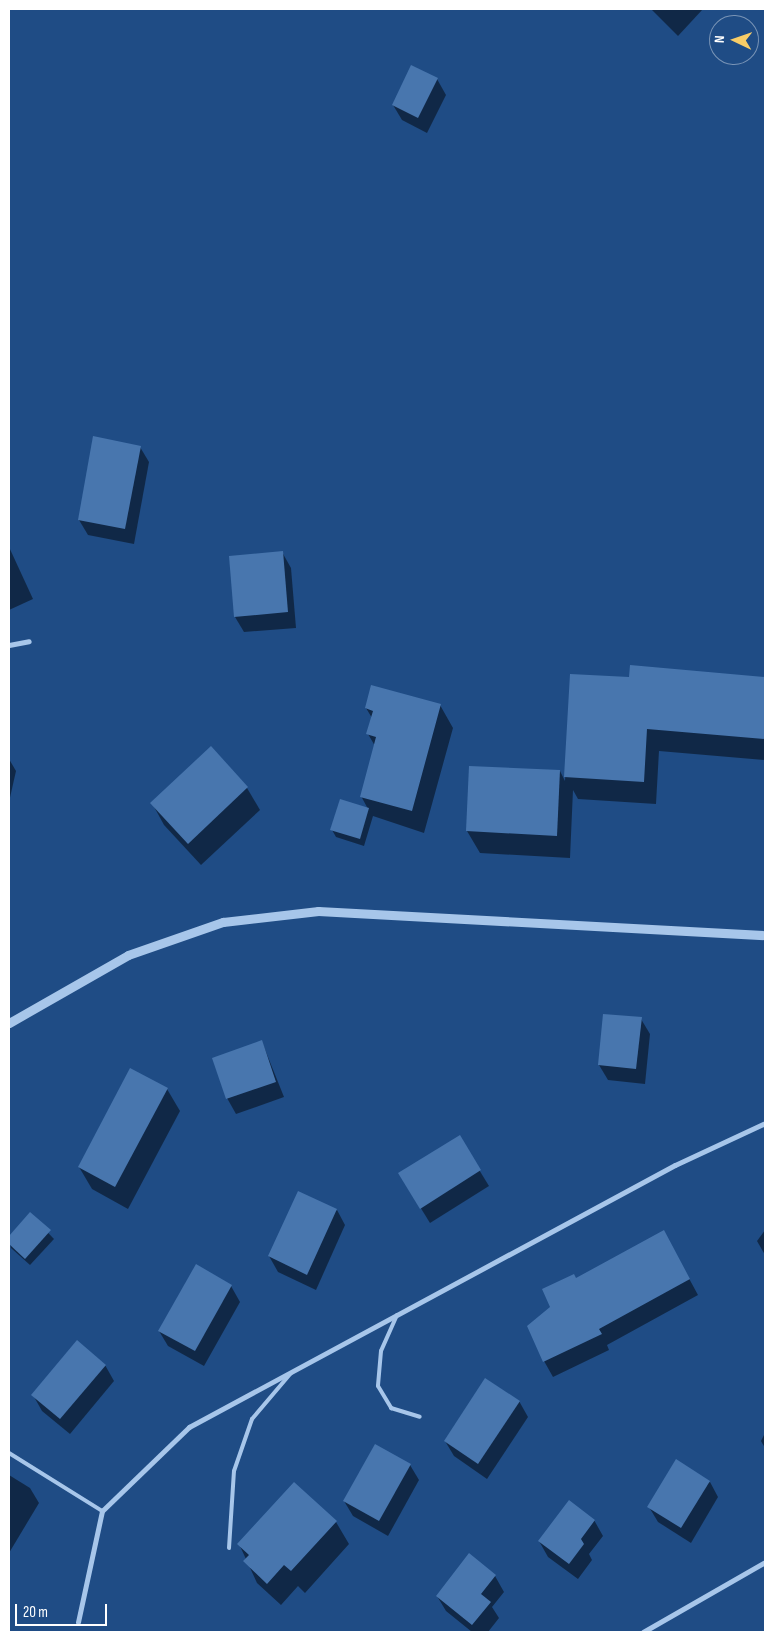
<!DOCTYPE html>
<html>
<head>
<meta charset="utf-8">
<style>
	body { margin:0 }
	#map { position:relative; width:774px; height:1641px; overflow:hidden; background:#1f4c85; font-family:"Sofia Sans Condensed",sans-serif }
	div>[style] { position:absolute }
	[style*='--x'] { left:calc(var(--x)*1px); top:calc(var(--y)*1px); width:calc(var(--w)*1px); rotate:calc(var(--a)*1deg) }
	.shadow>* { inset:0; background:#0007 }
	.building>* { inset:0; background:#4876ae }
	.service>* { height:4px; margin:-2px; padding:0 2px; transform-origin:2px; border-radius:2px; background:#a7c6ea }
	.minor>* { height:5px; margin:-2.5px; padding:0 2.5px; transform-origin:2.5px; border-radius:2.5px; background:#a7c6ea }
	.tertiary>* { height:9px; margin:-4.5px; padding:0 4.5px; transform-origin:4.5px; border-radius:4.5px; background:#a7c6ea }
	span { translate:-50% -50%; white-space:nowrap; text-align:center; line-height:1.15; -webkit-text-stroke:4px #1f4c85; paint-order:stroke }
	.frame { position:absolute; inset:0; border:10px solid #fff; pointer-events:none }
	.north { position:absolute; left:709px; top:15px; width:50px; height:50px; box-sizing:border-box; background:#1f4c85; border:1px solid #7994b6; border-radius:50%; rotate:273deg; font-size:14px; font-weight:700; line-height:20px; text-align:center; color:#fff }
	.north::after { content:''; display:block; margin:auto; width:18px; height:22px; background:#f8cd67; clip-path:polygon(50% 0,100% 100%,50% 72%,0 100%) }
	.scale { position:absolute; left:15px; top:1604px; width:92px; height:22px; box-sizing:border-box; border:2px solid #fff; border-top:0; padding-left:6px; font-size:15px; line-height:18px; white-space:nowrap; color:#fff; -webkit-text-stroke:4px #1f4c85; paint-order:stroke }
</style>
</head>
<body>
<div id="map">
	<div class="shadow">
		<div style="clip-path:polygon(651px 9px,703px 9px,678px 36px)"></div>
		<div style="clip-path:polygon(437px 79px,446px 95px,427px 133px,402px 120px,393px 105px)"></div>
		<div style="clip-path:polygon(140px 447px,149px 462px,134px 544px,88px 535px,79px 520px)"></div>
		<div style="clip-path:polygon(9px 547px,33px 599px,9px 610px)"></div>
		<div style="clip-path:polygon(282px 552px,291px 568px,296px 628px,244px 632px,235px 617px)"></div>
		<div style="clip-path:polygon(631px 666px,765px 678px,765px 760px,659px 751px,656px 804px,578px 799px,573px 790px,570px 858px,480px 853px,467px 831px,560px 771px,565px 781px,571px 675px,630px 678px)"></div>
		<div style="clip-path:polygon(440px 705px,453px 728px,424px 833px,373px 816px,364px 846px,336px 837px,332px 830px,368px 809px,361px 796px,375px 746px,368px 734px,372px 718px,366px 708px)"></div>
		<div style="clip-path:polygon(9px 759px,16px 771px,9px 802px)"></div>
		<div style="clip-path:polygon(247px 788px,260px 810px,201px 865px,164px 825px,152px 803px)"></div>
		<div style="clip-path:polygon(641px 1019px,650px 1034px,645px 1084px,608px 1080px,599px 1065px)"></div>
		<div style="clip-path:polygon(262px 1042px,284px 1097px,236px 1114px,227px 1098px)"></div>
		<div style="clip-path:polygon(167px 1089px,180px 1111px,128px 1209px,92px 1189px,79px 1167px)"></div>
		<div style="clip-path:polygon(459px 1137px,489px 1186px,430px 1223px,409px 1189px)"></div>
		<div style="clip-path:polygon(337px 1210px,345px 1225px,316px 1290px,278px 1272px,269px 1256px)"></div>
		<div style="clip-path:polygon(30px 1214px,54px 1239px,30px 1265px,11px 1248px,9px 1238px)"></div>
		<div style="clip-path:polygon(765px 1230px,765px 1255px,757px 1241px)"></div>
		<div style="clip-path:polygon(672px 1247px,698px 1295px,607px 1345px,609px 1350px,553px 1377px,544px 1361px,552px 1307px,576px 1280px)"></div>
		<div style="clip-path:polygon(231px 1286px,240px 1302px,204px 1366px,168px 1346px,159px 1331px)"></div>
		<div style="clip-path:polygon(105px 1365px,114px 1381px,70px 1434px,42px 1411px,33px 1395px)"></div>
		<div style="clip-path:polygon(519px 1401px,528px 1417px,487px 1479px,454px 1456px,445px 1441px)"></div>
		<div style="clip-path:polygon(765px 1433px,765px 1448px,761px 1441px)"></div>
		<div style="clip-path:polygon(410px 1465px,419px 1480px,388px 1536px,353px 1516px,344px 1501px)"></div>
		<div style="clip-path:polygon(9px 1475px,30px 1488px,39px 1503px,9px 1553px)"></div>
		<div style="clip-path:polygon(710px 1482px,718px 1497px,691px 1543px,658px 1522px,649px 1507px)"></div>
		<div style="clip-path:polygon(594px 1520px,603px 1536px,589px 1554px,592px 1560px,578px 1579px,548px 1557px,539px 1541px)"></div>
		<div style="clip-path:polygon(336px 1522px,349px 1544px,305px 1593px,298px 1586px,281px 1605px,257px 1583px,239px 1544px)"></div>
		<div style="clip-path:polygon(470px 1555px,495px 1576px,504px 1592px,492px 1607px,499px 1618px,488px 1632px,472px 1632px,446px 1611px,437px 1596px)"></div>
	</div>
	<div class="building">
		<div style="clip-path:polygon(411px 65px,438px 78px,418px 118px,392px 105px)"></div>
		<div style="clip-path:polygon(93px 436px,141px 446px,125px 529px,78px 520px)"></div>
		<div style="clip-path:polygon(283px 551px,288px 612px,234px 617px,229px 556px)"></div>
		<div style="clip-path:polygon(630px 665px,765px 677px,765px 739px,647px 729px,644px 782px,564px 777px,570px 674px,629px 677px)"></div>
		<div style="clip-path:polygon(371px 685px,441px 704px,412px 811px,360px 797px,376px 737px,366px 734px,373px 711px,365px 708px)"></div>
		<div style="clip-path:polygon(211px 746px,248px 787px,188px 844px,150px 803px)"></div>
		<div style="clip-path:polygon(469px 766px,560px 770px,557px 836px,466px 831px)"></div>
		<div style="clip-path:polygon(340px 799px,369px 808px,360px 839px,330px 830px)"></div>
		<div style="clip-path:polygon(603px 1014px,642px 1017px,636px 1069px,598px 1065px)"></div>
		<div style="clip-path:polygon(262px 1040px,276px 1082px,226px 1099px,212px 1058px)"></div>
		<div style="clip-path:polygon(130px 1068px,168px 1088px,115px 1187px,78px 1167px)"></div>
		<div style="clip-path:polygon(460px 1135px,481px 1170px,420px 1209px,398px 1173px)"></div>
		<div style="clip-path:polygon(298px 1191px,337px 1209px,307px 1275px,268px 1256px)"></div>
		<div style="clip-path:polygon(30px 1212px,51px 1230px,25px 1259px,9px 1244px,9px 1236px)"></div>
		<div style="clip-path:polygon(664px 1230px,690px 1279px,599px 1329px,602px 1334px,543px 1362px,527px 1326px,550px 1307px,542px 1289px,574px 1274px,576px 1278px)"></div>
		<div style="clip-path:polygon(196px 1264px,232px 1285px,195px 1351px,158px 1331px)"></div>
		<div style="clip-path:polygon(77px 1340px,106px 1365px,60px 1419px,31px 1395px)"></div>
		<div style="clip-path:polygon(485px 1378px,520px 1401px,478px 1464px,444px 1441px)"></div>
		<div style="clip-path:polygon(375px 1444px,411px 1464px,379px 1521px,343px 1501px)"></div>
		<div style="clip-path:polygon(676px 1459px,710px 1481px,681px 1528px,647px 1507px)"></div>
		<div style="clip-path:polygon(294px 1482px,337px 1521px,291px 1571px,284px 1565px,267px 1584px,243px 1561px,249px 1555px,237px 1544px)"></div>
		<div style="clip-path:polygon(569px 1500px,595px 1520px,581px 1539px,584px 1544px,569px 1564px,538px 1541px)"></div>
		<div style="clip-path:polygon(469px 1553px,496px 1575px,481px 1594px,491px 1602px,472px 1625px,436px 1596px)"></div>
	</div>
	<div class="service">
		<div style="--x:397;--y:1315;--w:39;--a:114"></div>
		<div style="--x:381;--y:1351;--w:35;--a:95"></div>
		<div style="--x:378;--y:1386;--w:26;--a:59"></div>
		<div style="--x:391;--y:1408;--w:30;--a:17"></div>
		<div style="--x:9;--y:1453;--w:110;--a:31.9"></div>
		<div style="--x:229;--y:1548;--w:77;--a:-86.3"></div>
		<div style="--x:234;--y:1471;--w:55;--a:-70.9"></div>
		<div style="--x:252;--y:1419;--w:60;--a:-49.7"></div>
	</div>
	<div class="minor">
		<div style="--x:9;--y:645;--w:20;--a:-11"></div>
		<div style="--x:78;--y:1622;--w:114;--a:-77.8"></div>
		<div style="--x:102;--y:1511;--w:121;--a:-44"></div>
		<div style="--x:189;--y:1427;--w:552;--a:-28.33"></div>
		<div style="--x:675;--y:1165;--w:99;--a:-25"></div>
		<div style="--x:643;--y:1632;--w:141;--a:-29.8"></div>
	</div>
	<div class="tertiary">
		<div style="--x:9;--y:1023;--w:137;--a:-29.7"></div>
		<div style="--x:128;--y:955;--w:101;--a:-19.2"></div>
		<div style="--x:223;--y:922;--w:96;--a:-6.6"></div>
		<div style="--x:318;--y:911;--w:448;--a:3.1"></div>
	</div>
	<div class="frame"></div>
	<div class="north">N</div>
	<div class="scale">20 m</div>
</div>
</body>
</html>
